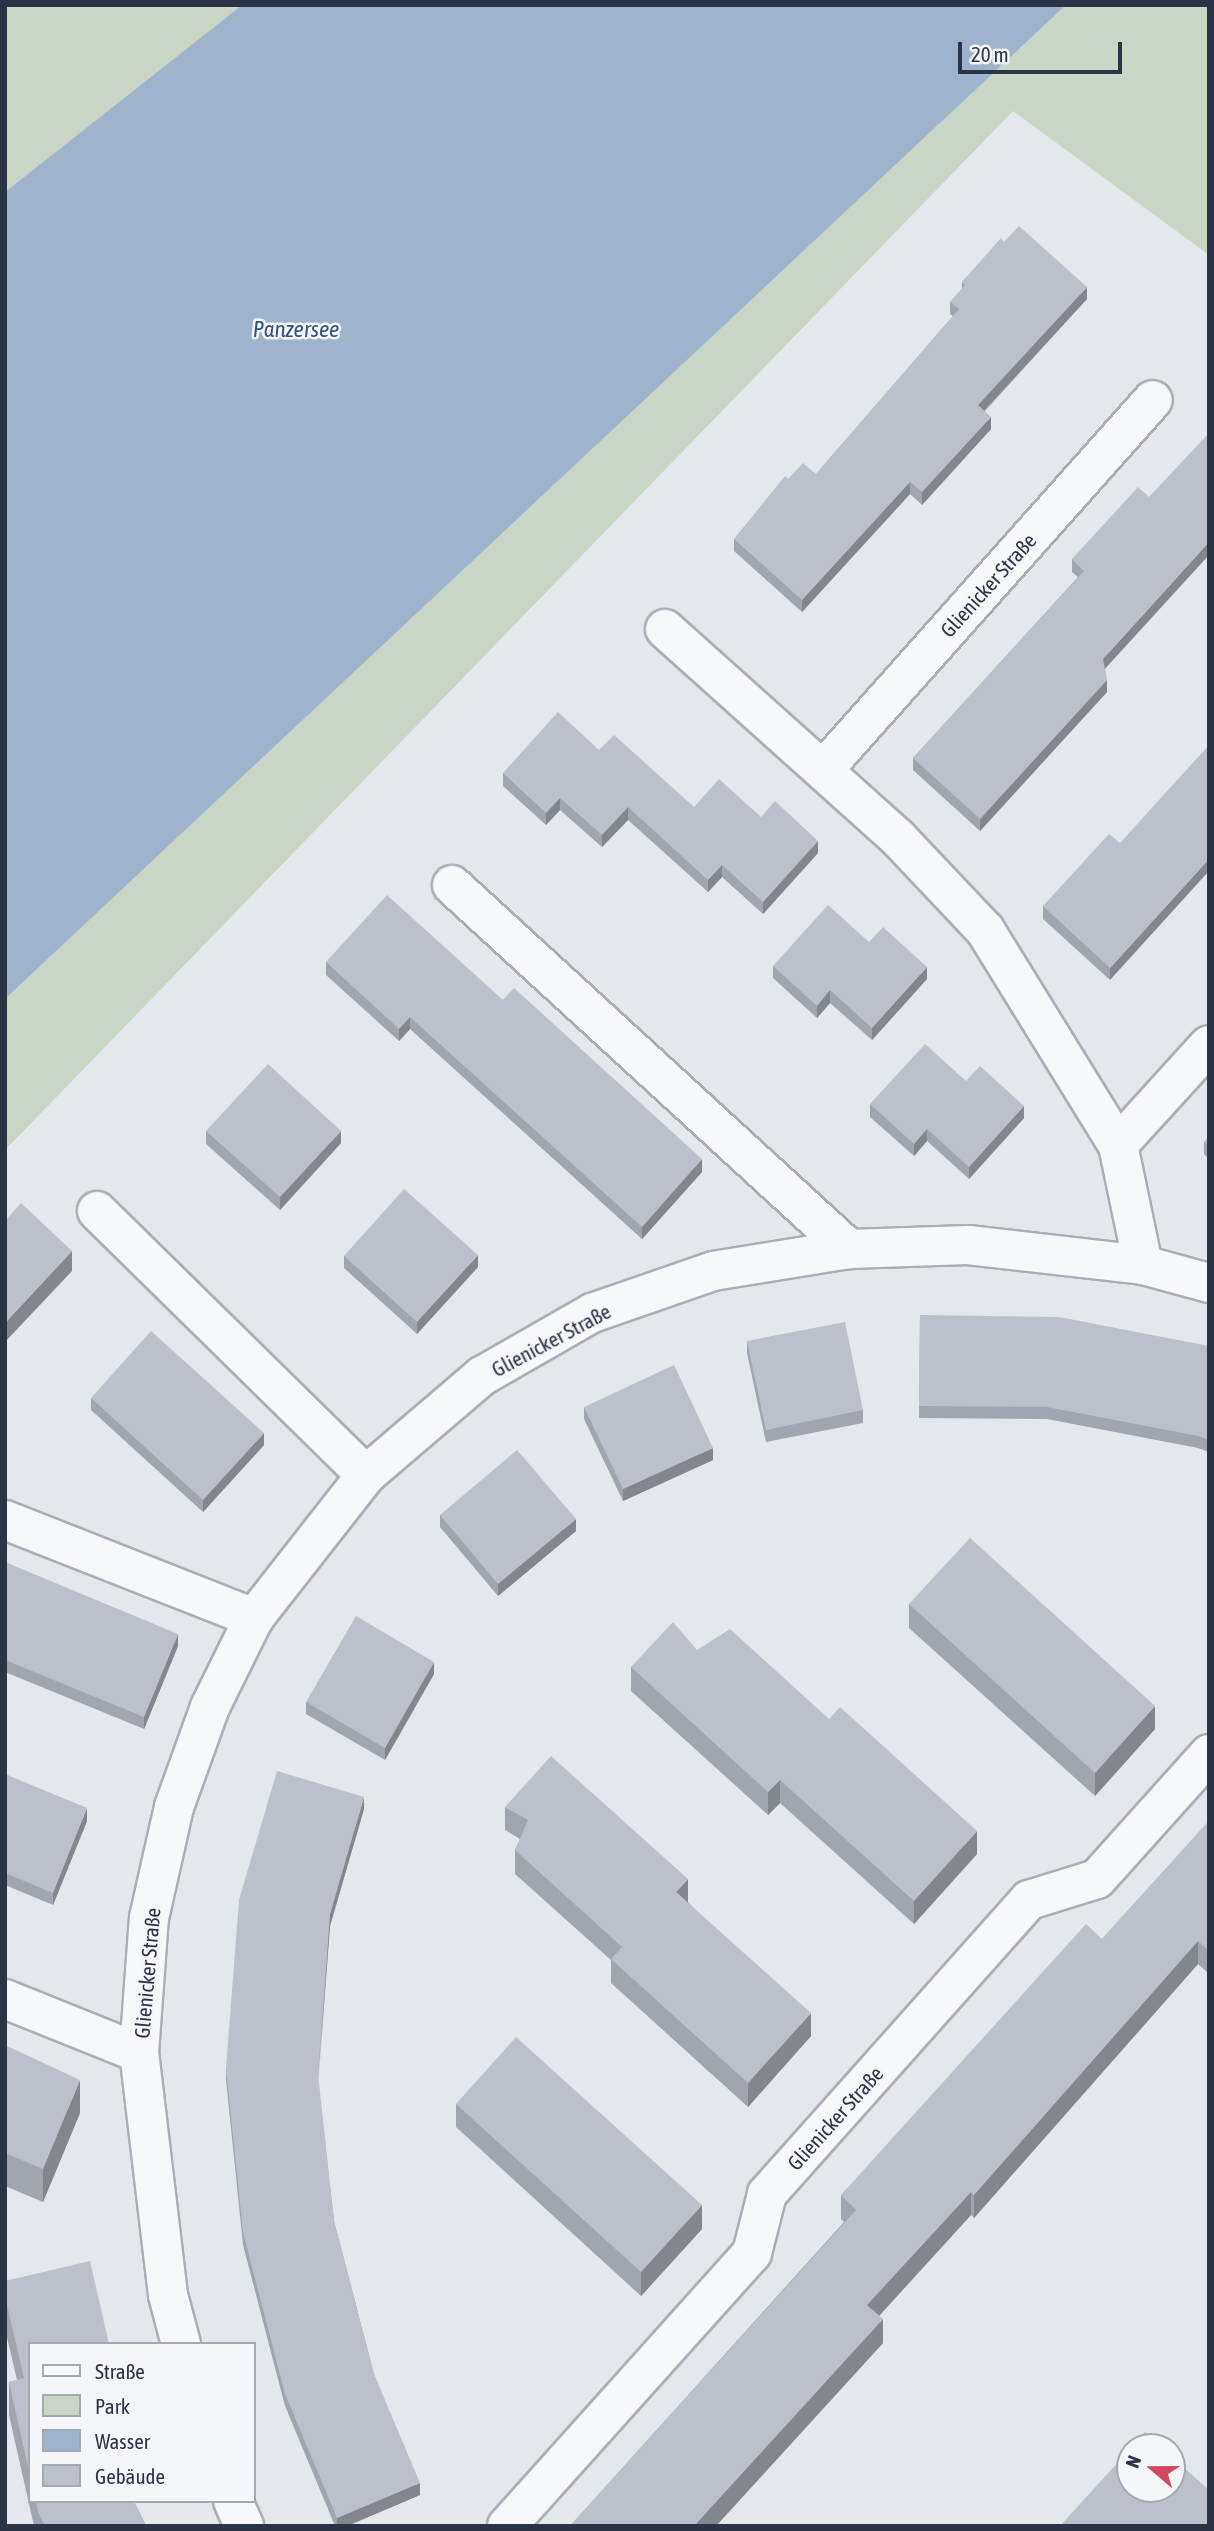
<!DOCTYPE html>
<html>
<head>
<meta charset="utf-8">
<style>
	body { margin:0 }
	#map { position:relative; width:1214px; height:2531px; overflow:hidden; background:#e4e7ec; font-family:"Asap Condensed",sans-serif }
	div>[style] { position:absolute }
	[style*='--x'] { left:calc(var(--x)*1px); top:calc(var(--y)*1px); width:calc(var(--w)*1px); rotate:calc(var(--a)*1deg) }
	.green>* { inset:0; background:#c9d6c5 }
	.water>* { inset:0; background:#9fb4cc }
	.roads { filter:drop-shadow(2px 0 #a9aeb7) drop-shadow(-2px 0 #a9aeb7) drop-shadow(0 2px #a9aeb7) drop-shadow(0 -2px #a9aeb7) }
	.minor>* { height:38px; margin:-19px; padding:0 19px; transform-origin:19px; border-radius:19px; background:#f7f8fa }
	.wall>* { inset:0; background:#a1a5ae }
	.shaded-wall>* { inset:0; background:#83868d }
	.building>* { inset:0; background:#bbc0ca }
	span { translate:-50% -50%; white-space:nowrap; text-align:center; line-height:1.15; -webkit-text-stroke:5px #f4f6f9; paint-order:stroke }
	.street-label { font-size:21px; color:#2b3445 }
	.water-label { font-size:23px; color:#34527a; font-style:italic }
	.frame { position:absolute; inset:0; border:7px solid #2b3445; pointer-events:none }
	.legend { position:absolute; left:28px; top:2342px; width:228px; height:161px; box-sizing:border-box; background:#f4f6f9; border:2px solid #a4a8b1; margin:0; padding:9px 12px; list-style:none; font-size:21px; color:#2b3445 }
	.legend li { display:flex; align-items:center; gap:14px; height:35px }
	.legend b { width:35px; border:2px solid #a4a8b1 }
	.north { position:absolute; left:1116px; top:2433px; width:70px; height:70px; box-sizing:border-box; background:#f4f6f9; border:2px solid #a4a8b1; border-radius:50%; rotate:290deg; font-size:19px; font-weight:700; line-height:28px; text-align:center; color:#2b3445 }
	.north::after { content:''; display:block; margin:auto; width:24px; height:32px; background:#d1495b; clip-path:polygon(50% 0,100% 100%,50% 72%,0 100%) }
	.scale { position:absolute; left:958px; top:42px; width:164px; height:32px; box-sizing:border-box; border:4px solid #2b3445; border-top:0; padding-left:9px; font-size:21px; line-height:24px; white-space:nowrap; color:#2b3445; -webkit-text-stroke:5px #f4f6f9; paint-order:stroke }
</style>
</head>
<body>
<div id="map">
	<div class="green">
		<div style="clip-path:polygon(5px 5px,242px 5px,5px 192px)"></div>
		<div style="clip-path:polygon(1066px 5px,1209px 5px,1209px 255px,1013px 111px,5px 1150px,5px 999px)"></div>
	</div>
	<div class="water">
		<div style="clip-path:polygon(242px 5px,1066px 5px,5px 999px,5px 192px)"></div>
	</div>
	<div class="roads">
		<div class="minor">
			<div style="--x:665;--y:629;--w:313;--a:41.9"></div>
			<div style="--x:898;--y:838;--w:127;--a:46.6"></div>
			<div style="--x:985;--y:930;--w:253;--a:58.3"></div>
			<div style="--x:1118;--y:1145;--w:123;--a:78.2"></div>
			<div style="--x:824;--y:769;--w:494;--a:-48.3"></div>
			<div style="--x:452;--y:885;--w:539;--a:42.52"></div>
			<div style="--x:1118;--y:1145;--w:135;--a:-47.7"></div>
			<div style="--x:97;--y:1211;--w:377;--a:44.5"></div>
			<div style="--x:5;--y:1520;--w:268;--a:21.5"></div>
			<div style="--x:5;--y:1999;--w:144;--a:21.9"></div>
			<div style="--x:181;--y:2344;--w:51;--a:-104.9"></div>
			<div style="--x:168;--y:2295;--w:244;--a:-96.8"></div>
			<div style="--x:139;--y:2053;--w:135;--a:-85.8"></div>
			<div style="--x:149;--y:1918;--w:114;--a:-77.3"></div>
			<div style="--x:174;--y:1807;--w:106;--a:-70.2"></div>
			<div style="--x:210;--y:1707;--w:99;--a:-63.7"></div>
			<div style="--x:254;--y:1618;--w:182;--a:-51.9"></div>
			<div style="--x:366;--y:1475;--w:153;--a:-40.5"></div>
			<div style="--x:482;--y:1376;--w:127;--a:-29.8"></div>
			<div style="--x:592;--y:1313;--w:128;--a:-19.1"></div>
			<div style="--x:713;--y:1271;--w:138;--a:-9.2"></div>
			<div style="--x:849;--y:1249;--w:119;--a:-1.9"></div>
			<div style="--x:968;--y:1245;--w:176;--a:6.5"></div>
			<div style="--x:1143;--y:1265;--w:68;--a:15.3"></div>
			<div style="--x:233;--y:2501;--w:27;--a:66"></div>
			<div style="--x:507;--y:2526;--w:367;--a:-48.1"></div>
			<div style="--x:752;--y:2253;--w:61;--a:-75.7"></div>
			<div style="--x:767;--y:2194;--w:394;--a:-48.3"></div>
			<div style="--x:1029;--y:1900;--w:71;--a:-17.2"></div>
			<div style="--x:1097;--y:1879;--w:168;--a:-48.1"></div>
		</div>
	</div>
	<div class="wall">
		<div style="clip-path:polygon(1004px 242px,1087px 299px,985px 411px,991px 429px,922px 505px,910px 494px,802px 612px,734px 551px,734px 539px,788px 479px,816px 474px,953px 316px,950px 314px,950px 302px,962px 289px,962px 282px)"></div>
		<div style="clip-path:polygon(1149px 497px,1105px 669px,1107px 692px,980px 831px,913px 770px,913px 758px,1078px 577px,1072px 572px,1072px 559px)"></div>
		<div style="clip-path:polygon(599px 750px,694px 807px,761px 817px,818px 853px,763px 914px,722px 877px,708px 892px,628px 820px,602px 847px,560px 810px,546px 825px,503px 786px,503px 773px)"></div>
		<div style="clip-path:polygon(1120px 843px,1110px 980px,1043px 919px,1043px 906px)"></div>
		<div style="clip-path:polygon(869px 942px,927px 979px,872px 1040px,830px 1003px,817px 1018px,773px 978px,773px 966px)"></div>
		<div style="clip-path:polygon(326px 962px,503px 1000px,702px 1172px,642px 1239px,410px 1029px,399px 1041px,326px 975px)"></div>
		<div style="clip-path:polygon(966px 1081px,1024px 1118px,969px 1179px,927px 1141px,914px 1156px,870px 1117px,870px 1104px)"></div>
		<div style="clip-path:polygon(206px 1131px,341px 1143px,280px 1210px,206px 1144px)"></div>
		<div style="clip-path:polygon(1209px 1136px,1209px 1159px,1204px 1154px,1204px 1142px)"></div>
		<div style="clip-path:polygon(344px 1256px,478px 1267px,417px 1334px,344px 1268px)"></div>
		<div style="clip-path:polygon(920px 1315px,1209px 1346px,1209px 1452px,1198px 1448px,1047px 1419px,919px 1418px)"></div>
		<div style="clip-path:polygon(747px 1341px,863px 1410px,863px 1423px,766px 1442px,747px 1353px)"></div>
		<div style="clip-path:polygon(91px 1398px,264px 1445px,203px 1512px,91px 1410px)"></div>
		<div style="clip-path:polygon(584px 1407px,713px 1460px,623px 1501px,584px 1419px)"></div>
		<div style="clip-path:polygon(440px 1515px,576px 1531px,498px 1596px,440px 1527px)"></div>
		<div style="clip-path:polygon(5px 1562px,178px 1646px,144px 1729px,5px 1672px)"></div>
		<div style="clip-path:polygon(909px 1604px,1155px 1729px,1095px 1796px,909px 1628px)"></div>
		<div style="clip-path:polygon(697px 1650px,977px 1854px,914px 1924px,780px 1803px,768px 1815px,631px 1691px,631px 1667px)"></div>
		<div style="clip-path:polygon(434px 1674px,385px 1760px,306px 1714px,306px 1702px)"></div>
		<div style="clip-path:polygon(5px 1774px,87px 1821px,53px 1905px,5px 1885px)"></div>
		<div style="clip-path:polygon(505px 1807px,688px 1902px,811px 2036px,748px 2107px,611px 1983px,611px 1960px,515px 1874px,515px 1850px,520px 1839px,505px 1830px)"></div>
		<div style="clip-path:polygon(364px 1809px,330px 1926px,318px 2079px,334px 2221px,374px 2374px,420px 2495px,347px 2526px,335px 2526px,285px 2406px,243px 2245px,226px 2080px,226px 2068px)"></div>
		<div style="clip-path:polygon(1209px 1821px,1209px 1974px,1198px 1964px,974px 2218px,971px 2215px,879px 2316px,883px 2343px,716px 2526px,570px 2526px,844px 2222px,841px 2219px,841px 2195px,1102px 1939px)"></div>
		<div style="clip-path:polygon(5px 2045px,80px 2113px,43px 2202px,5px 2186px)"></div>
		<div style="clip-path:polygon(456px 2104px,702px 2229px,641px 2296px,456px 2127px)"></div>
		<div style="clip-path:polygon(5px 2281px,30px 2344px,30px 2501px,134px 2501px,146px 2526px,34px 2526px,9px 2415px,9px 2382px,17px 2380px,5px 2329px)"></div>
	</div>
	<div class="shaded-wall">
		<div style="clip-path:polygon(1087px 287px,1087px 299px,978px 417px,978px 405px)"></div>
		<div style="clip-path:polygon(991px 417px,991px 429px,922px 505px,922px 492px)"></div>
		<div style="clip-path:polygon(910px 482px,910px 494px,802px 612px,802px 600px)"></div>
		<div style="clip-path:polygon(1209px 542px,1209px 555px,1103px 671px,1103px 659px)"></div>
		<div style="clip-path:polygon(1107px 680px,1107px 692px,980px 831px,980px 819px)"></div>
		<div style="clip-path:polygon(560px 798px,560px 810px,546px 825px,546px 813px)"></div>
		<div style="clip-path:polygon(628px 807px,628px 820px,602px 847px,602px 835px)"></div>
		<div style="clip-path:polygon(818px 841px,818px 853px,763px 914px,763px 902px)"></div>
		<div style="clip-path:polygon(1209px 859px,1209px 871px,1110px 980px,1110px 968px)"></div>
		<div style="clip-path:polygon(722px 865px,722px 877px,708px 892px,708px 880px)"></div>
		<div style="clip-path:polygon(927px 967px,927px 979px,872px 1040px,872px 1028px)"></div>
		<div style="clip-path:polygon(830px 990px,830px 1003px,817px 1018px,817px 1006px)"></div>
		<div style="clip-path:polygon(410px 1017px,410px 1029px,399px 1041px,399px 1029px)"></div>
		<div style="clip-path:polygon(1024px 1106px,1024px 1118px,969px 1179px,969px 1167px)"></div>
		<div style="clip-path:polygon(927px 1129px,927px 1141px,914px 1156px,914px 1144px)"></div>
		<div style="clip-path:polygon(341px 1131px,341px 1143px,280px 1210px,280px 1197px)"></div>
		<div style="clip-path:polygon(702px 1159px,702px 1172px,642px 1239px,642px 1227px)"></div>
		<div style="clip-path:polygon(72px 1251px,72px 1271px,5px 1342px,5px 1323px)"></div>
		<div style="clip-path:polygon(478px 1255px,478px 1267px,417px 1334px,417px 1322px)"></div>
		<div style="clip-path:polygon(264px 1433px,264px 1445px,203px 1512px,203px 1500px)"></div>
		<div style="clip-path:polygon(713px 1448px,713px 1460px,623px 1501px,623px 1489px)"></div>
		<div style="clip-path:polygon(576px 1519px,576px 1531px,498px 1596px,498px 1584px)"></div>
		<div style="clip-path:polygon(178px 1634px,178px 1646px,144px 1729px,144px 1717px)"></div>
		<div style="clip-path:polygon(434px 1662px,434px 1674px,385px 1760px,385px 1748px)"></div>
		<div style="clip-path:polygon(1155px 1706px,1155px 1729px,1095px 1796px,1095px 1773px)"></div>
		<div style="clip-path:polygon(780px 1780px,780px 1803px,768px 1815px,768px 1792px)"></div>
		<div style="clip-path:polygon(364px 1797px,364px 1809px,330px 1926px,318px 2086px,330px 1914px)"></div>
		<div style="clip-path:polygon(87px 1808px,87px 1821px,53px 1905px,53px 1893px)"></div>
		<div style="clip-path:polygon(977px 1831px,977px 1854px,914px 1924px,914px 1901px)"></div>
		<div style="clip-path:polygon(688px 1879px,688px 1903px,676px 1892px)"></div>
		<div style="clip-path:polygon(1198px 1941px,1198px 1964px,974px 2218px,974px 2195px)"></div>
		<div style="clip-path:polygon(811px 2013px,811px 2036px,748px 2107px,748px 2083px)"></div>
		<div style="clip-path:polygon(80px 2080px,80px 2113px,43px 2202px,43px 2169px)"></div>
		<div style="clip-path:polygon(971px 2192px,971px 2215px,867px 2329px,867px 2305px)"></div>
		<div style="clip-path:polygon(702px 2205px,702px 2229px,641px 2296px,641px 2272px)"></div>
		<div style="clip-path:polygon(883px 2319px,883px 2343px,716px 2526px,694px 2526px)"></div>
		<div style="clip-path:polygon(420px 2483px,420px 2495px,347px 2526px,337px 2526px,337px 2518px)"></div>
	</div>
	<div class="building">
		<div style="clip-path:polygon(1019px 226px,1087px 287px,978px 405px,991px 417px,922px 492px,910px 482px,802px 600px,734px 539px,785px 476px,788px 479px,803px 463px,816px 474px,959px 309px,950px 302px,965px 285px,962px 282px,1001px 238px,1004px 242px)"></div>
		<div style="clip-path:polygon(1209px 433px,1209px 542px,1103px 659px,1107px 680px,980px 819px,913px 758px,1084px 571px,1072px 559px,1138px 487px,1149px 497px)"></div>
		<div style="clip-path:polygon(558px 712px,599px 750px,614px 735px,694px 807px,719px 779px,761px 817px,775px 801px,818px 841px,763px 902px,722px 865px,708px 880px,628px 807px,602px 835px,560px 798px,546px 813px,503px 773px)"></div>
		<div style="clip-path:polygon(1209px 745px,1209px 859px,1110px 968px,1043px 906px,1109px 834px,1120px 843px)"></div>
		<div style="clip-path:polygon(387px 895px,503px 1000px,514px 988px,702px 1159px,642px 1227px,410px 1017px,399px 1029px,326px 962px)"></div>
		<div style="clip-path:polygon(828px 905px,869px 942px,883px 927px,927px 967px,872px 1028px,830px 990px,817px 1006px,773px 966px)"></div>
		<div style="clip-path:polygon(925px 1044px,966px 1081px,980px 1066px,1024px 1106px,969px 1167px,927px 1129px,914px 1144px,870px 1104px)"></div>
		<div style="clip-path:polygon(268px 1064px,341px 1131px,280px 1197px,206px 1131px)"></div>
		<div style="clip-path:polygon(1209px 1136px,1209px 1146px,1204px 1142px)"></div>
		<div style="clip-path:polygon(404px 1189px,478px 1255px,417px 1322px,344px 1256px)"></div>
		<div style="clip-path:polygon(21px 1203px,72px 1251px,5px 1323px,5px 1221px)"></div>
		<div style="clip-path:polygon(920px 1315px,1059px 1317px,1209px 1346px,1209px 1440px,1198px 1436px,1047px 1407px,919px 1406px)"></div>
		<div style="clip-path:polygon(845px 1322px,863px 1410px,766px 1430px,747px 1341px)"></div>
		<div style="clip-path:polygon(151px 1331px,264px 1433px,203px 1500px,91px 1398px)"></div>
		<div style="clip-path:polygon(674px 1365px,713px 1448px,623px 1489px,584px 1407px)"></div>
		<div style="clip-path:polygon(517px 1450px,576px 1519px,498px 1584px,440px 1515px)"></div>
		<div style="clip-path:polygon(970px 1538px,1155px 1706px,1095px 1773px,909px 1604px)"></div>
		<div style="clip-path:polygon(5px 1562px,178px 1634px,144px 1717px,5px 1660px)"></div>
		<div style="clip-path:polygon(356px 1616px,434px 1662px,385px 1748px,306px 1702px)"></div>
		<div style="clip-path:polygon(673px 1622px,697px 1650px,730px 1629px,829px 1719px,840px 1707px,977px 1831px,914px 1901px,780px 1780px,768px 1792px,631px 1667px)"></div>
		<div style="clip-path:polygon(551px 1756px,688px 1879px,676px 1892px,811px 2013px,748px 2083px,611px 1959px,622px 1947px,515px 1850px,528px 1820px,505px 1807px)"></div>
		<div style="clip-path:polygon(277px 1771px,364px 1797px,330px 1914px,318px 2074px,334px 2221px,374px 2374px,420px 2483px,337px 2518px,285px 2394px,243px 2232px,226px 2068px,239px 1900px)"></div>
		<div style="clip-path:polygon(5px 1774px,87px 1808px,53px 1893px,5px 1873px)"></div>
		<div style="clip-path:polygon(1209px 1821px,1209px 1951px,1198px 1941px,974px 2195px,971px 2192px,867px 2305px,883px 2319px,694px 2526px,570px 2526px,856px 2210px,841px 2195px,1086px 1924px,1102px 1939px)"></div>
		<div style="clip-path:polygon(516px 2037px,702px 2205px,641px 2272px,456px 2104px)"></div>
		<div style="clip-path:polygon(5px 2045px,80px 2080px,43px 2169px,5px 2153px)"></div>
		<div style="clip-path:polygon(90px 2261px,109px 2344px,30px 2344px,30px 2476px,9px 2382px,24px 2378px,5px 2296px,5px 2281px)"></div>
		<div style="clip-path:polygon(1145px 2432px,1161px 2447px,1132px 2447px)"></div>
		<div style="clip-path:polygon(1130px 2449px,1130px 2489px,1172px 2489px,1172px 2457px,1209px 2490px,1209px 2526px,1060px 2526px)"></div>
		<div style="clip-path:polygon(36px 2501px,134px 2501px,146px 2526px,45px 2526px,38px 2512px)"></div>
	</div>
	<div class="street-label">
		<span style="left:988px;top:585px;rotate:-48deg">Glienicker Straße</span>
		<span style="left:551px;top:1340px;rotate:-28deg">Glienicker Straße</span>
		<span style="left:147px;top:1973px;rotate:-85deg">Glienicker Straße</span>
		<span style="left:835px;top:2118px;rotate:-48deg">Glienicker Straße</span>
	</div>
	<div class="water-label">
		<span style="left:296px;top:329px">Panzersee</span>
	</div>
	<div class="frame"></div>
	<ul class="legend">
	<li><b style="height:9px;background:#f7f8fa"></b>Straße</li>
	<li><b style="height:19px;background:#c9d6c5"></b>Park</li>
	<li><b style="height:19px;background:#9fb4cc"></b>Wasser</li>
	<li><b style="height:19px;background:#bbc0ca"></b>Gebäude</li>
	</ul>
	<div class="north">N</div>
	<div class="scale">20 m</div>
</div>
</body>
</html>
